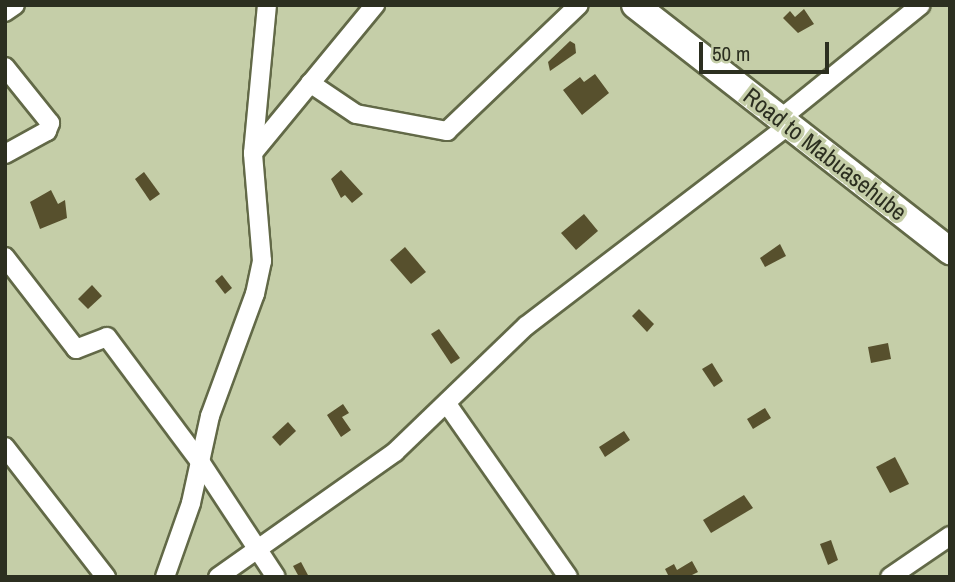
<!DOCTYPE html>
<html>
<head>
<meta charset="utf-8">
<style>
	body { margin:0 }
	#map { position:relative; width:955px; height:582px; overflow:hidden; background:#c5cea8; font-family:"Archivo Narrow",sans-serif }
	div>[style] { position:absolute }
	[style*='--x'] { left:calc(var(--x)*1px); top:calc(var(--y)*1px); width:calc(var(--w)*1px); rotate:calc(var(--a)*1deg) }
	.building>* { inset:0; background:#57502d }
	.roads { filter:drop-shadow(2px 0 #626947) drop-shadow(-2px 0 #626947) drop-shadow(0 2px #626947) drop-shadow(0 -2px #626947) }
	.minor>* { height:18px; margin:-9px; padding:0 9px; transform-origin:9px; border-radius:9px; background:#fff }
	.secondary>* { height:26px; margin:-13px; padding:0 13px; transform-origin:13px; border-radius:13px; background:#fff }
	span { translate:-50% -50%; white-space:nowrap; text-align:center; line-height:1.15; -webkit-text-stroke:7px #c5cea8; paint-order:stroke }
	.street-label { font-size:24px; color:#2c2f20 }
	.frame { position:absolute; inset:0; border:7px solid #2c2f20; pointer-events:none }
	.scale { position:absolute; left:699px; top:42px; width:130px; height:32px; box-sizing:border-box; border:4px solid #2c2f20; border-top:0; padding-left:9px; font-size:21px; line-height:24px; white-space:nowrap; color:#2c2f20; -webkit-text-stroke:5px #c5cea8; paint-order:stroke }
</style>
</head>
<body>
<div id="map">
	<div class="building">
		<div style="clip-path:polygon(804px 9px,814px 24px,798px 33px,783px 18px,790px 11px,795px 17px)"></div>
		<div style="clip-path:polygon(570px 41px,575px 44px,576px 53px,550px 71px,548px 62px)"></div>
		<div style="clip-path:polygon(595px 74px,609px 93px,582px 115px,563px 90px,580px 77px,584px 82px)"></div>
		<div style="clip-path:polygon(341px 170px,363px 194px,352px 203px,345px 195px,341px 198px,331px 179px)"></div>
		<div style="clip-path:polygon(144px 172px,160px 194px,150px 201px,135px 179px)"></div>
		<div style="clip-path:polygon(51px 190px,58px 204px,65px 200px,67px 218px,40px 229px,30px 202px)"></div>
		<div style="clip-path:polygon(584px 214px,598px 231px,576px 250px,561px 233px)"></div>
		<div style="clip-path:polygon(780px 244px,786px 256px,765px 267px,760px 258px)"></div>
		<div style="clip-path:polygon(405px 247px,426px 272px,411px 284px,390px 260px)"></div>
		<div style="clip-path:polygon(222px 275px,232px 288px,225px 294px,215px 281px)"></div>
		<div style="clip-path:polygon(92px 285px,102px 296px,88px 309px,78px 299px)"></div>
		<div style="clip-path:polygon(639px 309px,654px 324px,647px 332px,632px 316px)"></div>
		<div style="clip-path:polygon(439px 329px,460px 358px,451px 364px,431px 334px)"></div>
		<div style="clip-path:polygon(888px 343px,891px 359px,871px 363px,868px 347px)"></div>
		<div style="clip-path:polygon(712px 363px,723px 381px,714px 387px,702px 369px)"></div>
		<div style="clip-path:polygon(343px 404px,349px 413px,342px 417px,351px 430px,341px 437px,327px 415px)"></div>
		<div style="clip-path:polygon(765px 408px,771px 418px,753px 429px,747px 419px)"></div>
		<div style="clip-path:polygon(288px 422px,296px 431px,280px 446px,272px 437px)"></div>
		<div style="clip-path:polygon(624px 431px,630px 440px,605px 457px,599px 447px)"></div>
		<div style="clip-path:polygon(895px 457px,909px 484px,890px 493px,876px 467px)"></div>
		<div style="clip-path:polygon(744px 495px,753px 508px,711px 533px,703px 520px)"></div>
		<div style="clip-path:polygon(831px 540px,838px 560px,828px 565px,820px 544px)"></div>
		<div style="clip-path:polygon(692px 561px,698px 572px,688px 577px,669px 577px,665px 569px,674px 564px,677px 570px)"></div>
		<div style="clip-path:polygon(301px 562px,309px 577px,299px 577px,293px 566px)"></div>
	</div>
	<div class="roads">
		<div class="minor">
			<div style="--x:5;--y:12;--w:12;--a:-35"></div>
			<div style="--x:5;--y:67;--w:72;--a:51.2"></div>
			<div style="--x:50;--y:123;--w:9;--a:111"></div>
			<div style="--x:47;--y:131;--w:48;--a:151.3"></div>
			<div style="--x:310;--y:83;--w:55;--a:34"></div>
			<div style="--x:356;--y:114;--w:93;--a:10.6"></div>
			<div style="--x:447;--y:131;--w:182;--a:-43.7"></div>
			<div style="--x:780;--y:119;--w:181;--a:-39"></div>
			<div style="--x:253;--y:153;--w:192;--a:-50.5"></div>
			<div style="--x:5;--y:257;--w:116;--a:52.3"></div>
			<div style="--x:76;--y:349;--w:33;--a:-21"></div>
			<div style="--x:107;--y:337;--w:157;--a:53.3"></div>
			<div style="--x:201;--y:463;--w:136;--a:56.7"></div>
			<div style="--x:447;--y:404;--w:211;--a:55"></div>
			<div style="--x:5;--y:447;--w:165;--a:52.2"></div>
			<div style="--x:165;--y:577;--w:78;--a:-70.6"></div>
			<div style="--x:191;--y:503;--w:89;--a:-77.7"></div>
			<div style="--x:210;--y:416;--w:130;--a:-69.8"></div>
			<div style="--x:255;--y:294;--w:34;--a:-78"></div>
			<div style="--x:262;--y:261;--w:108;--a:-94.8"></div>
			<div style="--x:253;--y:153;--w:149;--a:-84.6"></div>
			<div style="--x:218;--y:577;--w:217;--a:-35.2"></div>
			<div style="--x:395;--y:452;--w:182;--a:-43.9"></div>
			<div style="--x:526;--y:326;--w:330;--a:-37.4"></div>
			<div style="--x:890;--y:577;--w:73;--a:-34.3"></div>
		</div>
		<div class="secondary">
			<div style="--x:635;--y:5;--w:400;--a:38"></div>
		</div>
	</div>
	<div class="street-label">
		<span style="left:825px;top:154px;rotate:38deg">Road to Mabuasehube</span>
	</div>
	<div class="frame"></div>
	<div class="scale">50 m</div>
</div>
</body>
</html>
